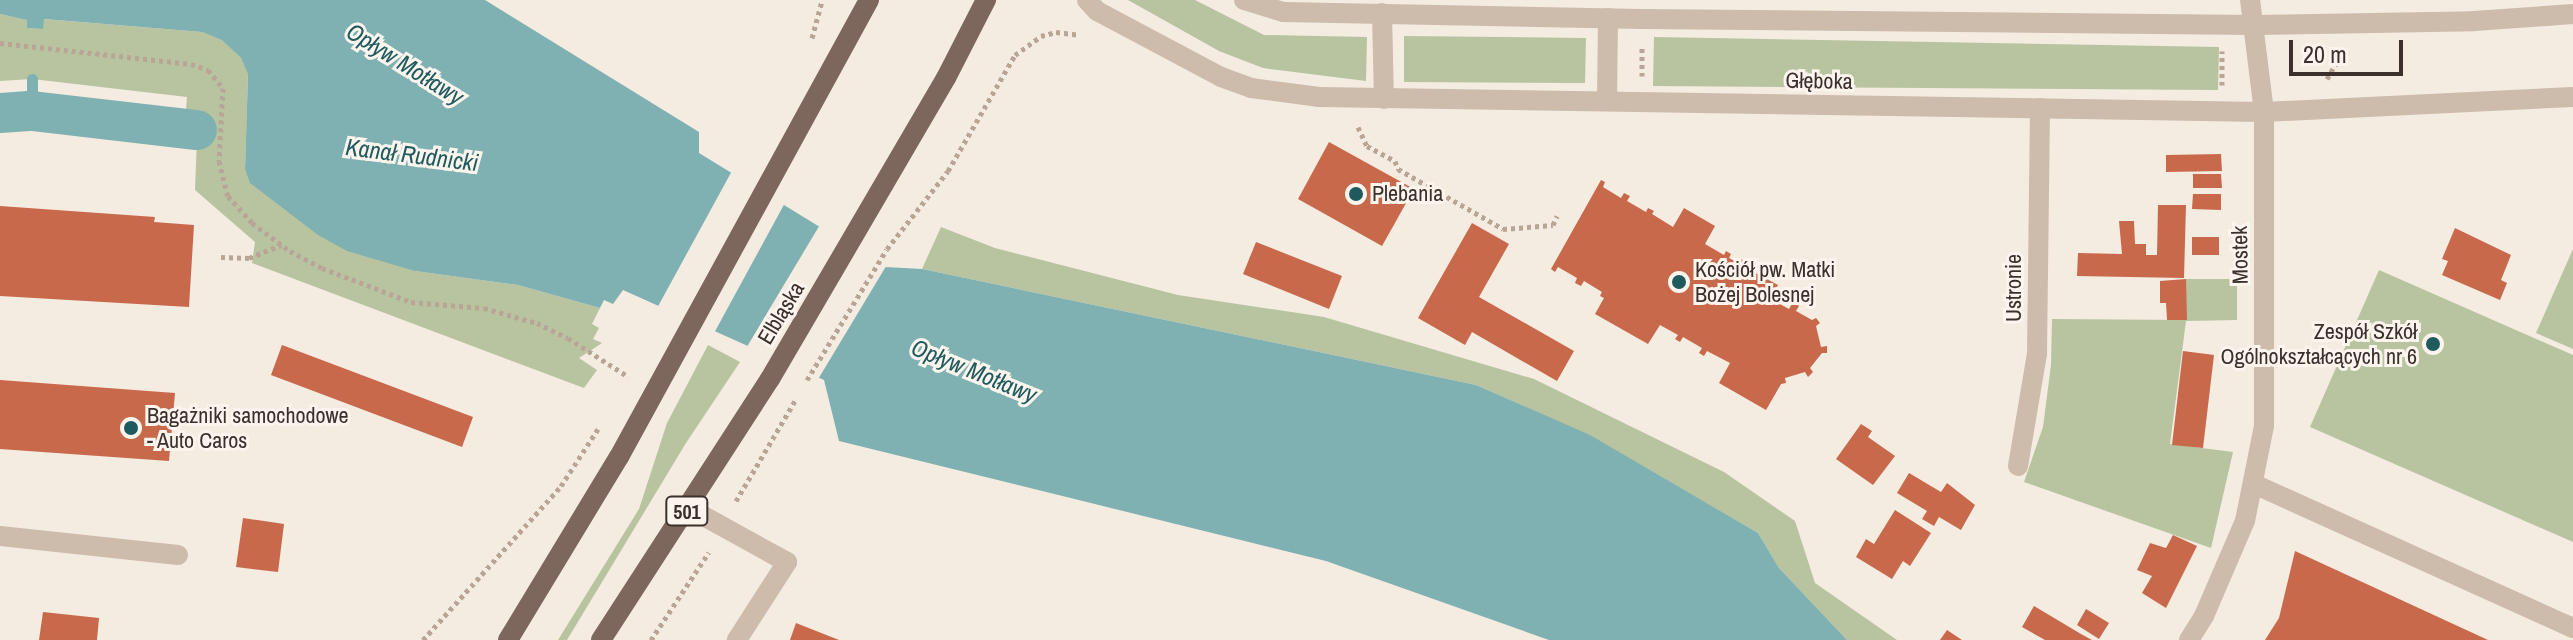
<!DOCTYPE html>
<html>
<head>
<meta charset="utf-8">
<style>
	body { margin:0 }
	#map { position:relative; width:2573px; height:640px; overflow:hidden; background:#f4ebe1; font-family:"Archivo Narrow",sans-serif }
	div>[style] { position:absolute }
	[style*='--x'] { left:calc(var(--x)*1px); top:calc(var(--y)*1px); width:calc(var(--w)*1px); rotate:calc(var(--a)*1deg) }
	.green>* { inset:0; background:#b8c4a0 }
	.water>* { inset:0; background:#7fb0b2 }
	.pier>* { inset:0; background:#f4ebe1 }
	.stream>* { height:11px; margin:-5.5px; padding:0 5.5px; transform-origin:5.5px; border-radius:5.5px; background:#7fb0b2 }
	.canal>* { height:40px; margin:-20px; padding:0 20px; transform-origin:20px; border-radius:20px; background:#7fb0b2 }
	.building>* { inset:0; background:#c8694b }
	.path>* { height:5px; margin-top:-2.5px; transform-origin:0; background:repeating-linear-gradient(90deg,#b9a596 0 4px,transparent 0 8px) }
	.service>* { height:20px; margin:-10px; padding:0 10px; transform-origin:10px; border-radius:10px; background:#cdbbac }
	.minor>* { height:20px; margin:-10px; padding:0 10px; transform-origin:10px; border-radius:10px; background:#cdbbac }
	.tertiary>* { height:20px; margin:-10px; padding:0 10px; transform-origin:10px; border-radius:10px; background:#cdbbac }
	.primary>* { height:20px; margin:-10px; padding:0 10px; transform-origin:10px; border-radius:10px; background:#7d675c }
	.dots>* { width:22px; height:22px; translate:-50% -50%; box-sizing:border-box; border:4px solid #fbf5ee; border-radius:50% }
	span { translate:-50% -50%; white-space:nowrap; text-align:center; line-height:1.15; -webkit-text-stroke:6px #fbf5ee; paint-order:stroke }
	.shield-label span { padding:2px 6px; background:#fbf5ee; border:2px solid; border-radius:6px; -webkit-text-stroke-width:0 }
	.shield-label { font-size:20px; color:#3b302b; font-weight:700 }
	.street-label { font-size:22px; color:#3b302b }
	.poi-label { font-size:22px; color:#3b302b }
	.left { translate:0 -50%; text-align:left }
	.right { translate:-100% -50%; text-align:right }
	.water-label { font-size:24px; color:#1f5a5e; font-style:italic }
	.scale { position:absolute; left:2289px; top:40px; width:114px; height:36px; box-sizing:border-box; border:4px solid #3b302b; border-top:0; padding-left:10px; font-size:24px; line-height:28px; white-space:nowrap; color:#3b302b; -webkit-text-stroke:6px #fbf5ee; paint-order:stroke }
</style>
</head>
<body>
<div id="map">
	<div class="green">
		<div style="clip-path:polygon(1128px 0,1195px 0,1264px 35px,1367px 37px,1366px 81px,1263px 68px,1219px 51px)"></div>
		<div style="clip-path:polygon(0 14px,28px 20px,28px 28px,43px 29px,43px 19px,202px 32px,223px 40px,241px 58px,248px 73px,245px 169px,415px 271px,518px 285px,600px 308px,592px 324px,599px 328px,593px 339px,602px 343px,579px 358px,597px 370px,584px 388px,252px 263px,255px 242px,195px 190px,198px 112px,186px 110px,187px 97px,32px 79px,0 81px)"></div>
		<div style="clip-path:polygon(1404px 36px,1586px 38px,1585px 83px,1404px 82px)"></div>
		<div style="clip-path:polygon(1654px 37px,2219px 47px,2218px 90px,1653px 86px)"></div>
		<div style="clip-path:polygon(941px 227px,995px 248px,1178px 295px,1324px 317px,1534px 379px,1724px 472px,1795px 521px,1815px 583px,1897px 640px,1847px 640px,1779px 568px,1758px 533px,1590px 436px,1476px 385px,922px 269px)"></div>
		<div style="clip-path:polygon(2573px 249px,2573px 349px,2536px 333px)"></div>
		<div style="clip-path:polygon(2379px 270px,2573px 355px,2573px 542px,2310px 427px)"></div>
		<div style="clip-path:polygon(2186px 279px,2237px 279px,2237px 320px,2186px 321px,2170px 444px,2233px 452px,2211px 548px,2024px 482px,2043px 427px,2051px 365px,2052px 319px,2186px 320px)"></div>
		<div style="clip-path:polygon(708px 345px,740px 362px,686px 443px,567px 640px,558px 640px,639px 509px,667px 423px)"></div>
	</div>
	<div class="water">
		<div style="clip-path:polygon(0 0,485px 0,699px 132px,699px 153px,885px 267px,922px 269px,1476px 385px,1590px 435px,1758px 533px,1779px 568px,1847px 640px,1549px 640px,1326px 561px,839px 441px,824px 380px,623px 290px,613px 304px,604px 300px,600px 308px,518px 285px,415px 271px,347px 251px,318px 235px,250px 183px,245px 169px,248px 74px,241px 58px,222px 40px,202px 32px,44px 19px,43px 29px,27px 28px,27px 20px,0 14px)"></div>
	</div>
	<div class="pier">
		<div style="clip-path:polygon(733px 169px,786px 201px,713px 335px,656px 310px)"></div>
		<div style="clip-path:polygon(821px 223px,888px 263px,817px 381px,745px 350px)"></div>
	</div>
	<div class="stream">
		<div style="--x:32;--y:79;--w:32;--a:90"></div>
	</div>
	<div class="canal">
		<div style="--x:0;--y:113;--w:32;--a:-4"></div>
		<div style="--x:32;--y:111;--w:166;--a:6.6"></div>
	</div>
	<div class="building">
		<div style="clip-path:polygon(1329px 142px,1414px 189px,1382px 246px,1298px 199px)"></div>
		<div style="clip-path:polygon(2221px 154px,2222px 171px,2166px 172px,2166px 155px)"></div>
		<div style="clip-path:polygon(2193px 174px,2221px 174px,2222px 188px,2193px 188px)"></div>
		<div style="clip-path:polygon(1601px 180px,1605px 182px,1603px 187px,1621px 198px,1624px 193px,1630px 196px,1627px 201px,1646px 212px,1648px 208px,1654px 211px,1652px 214px,1673px 227px,1684px 208px,1715px 226px,1705px 244px,1724px 255px,1726px 251px,1731px 254px,1729px 258px,1738px 263px,1741px 259px,1755px 267px,1752px 271px,1778px 285px,1771px 299px,1789px 309px,1793px 302px,1799px 306px,1796px 311px,1812px 320px,1816px 318px,1820px 323px,1816px 326px,1821px 347px,1827px 346px,1827px 353px,1822px 353px,1810px 368px,1813px 372px,1808px 377px,1805px 372px,1785px 378px,1786px 383px,1781px 384px,1766px 410px,1719px 383px,1730px 363px,1707px 351px,1704px 356px,1699px 353px,1702px 348px,1683px 337px,1680px 342px,1675px 339px,1678px 335px,1660px 325px,1648px 344px,1595px 314px,1604px 298px,1600px 296px,1602px 292px,1584px 281px,1581px 286px,1575px 283px,1577px 278px,1558px 267px,1555px 272px,1551px 269px)"></div>
		<div style="clip-path:polygon(2193px 194px,2221px 194px,2221px 210px,2192px 209px)"></div>
		<div style="clip-path:polygon(2158px 205px,2186px 205px,2184px 278px,2077px 276px,2078px 253px,2122px 254px,2119px 221px,2134px 221px,2135px 244px,2146px 244px,2146px 255px,2157px 255px)"></div>
		<div style="clip-path:polygon(0 206px,155px 217px,154px 222px,194px 225px,189px 307px,0 296px)"></div>
		<div style="clip-path:polygon(1472px 223px,1509px 244px,1479px 297px,1574px 351px,1557px 381px,1472px 332px,1465px 345px,1418px 318px)"></div>
		<div style="clip-path:polygon(2455px 228px,2511px 255px,2501px 280px,2507px 283px,2500px 300px,2442px 275px,2448px 261px,2442px 259px)"></div>
		<div style="clip-path:polygon(2192px 237px,2219px 237px,2219px 255px,2192px 255px)"></div>
		<div style="clip-path:polygon(1256px 242px,1342px 276px,1329px 309px,1243px 274px)"></div>
		<div style="clip-path:polygon(2186px 279px,2187px 320px,2167px 320px,2166px 303px,2160px 303px,2160px 281px)"></div>
		<div style="clip-path:polygon(282px 345px,473px 417px,462px 447px,271px 375px)"></div>
		<div style="clip-path:polygon(2183px 351px,2214px 355px,2203px 448px,2172px 445px)"></div>
		<div style="clip-path:polygon(0 380px,175px 393px,169px 461px,0 449px)"></div>
		<div style="clip-path:polygon(1861px 424px,1872px 431px,1868px 437px,1895px 456px,1873px 485px,1836px 459px)"></div>
		<div style="clip-path:polygon(1909px 473px,1941px 492px,1947px 483px,1975px 505px,1961px 530px,1939px 517px,1934px 526px,1922px 519px,1927px 511px,1897px 493px)"></div>
		<div style="clip-path:polygon(1895px 510px,1931px 533px,1910px 566px,1903px 561px,1892px 579px,1856px 557px,1866px 539px,1874px 544px)"></div>
		<div style="clip-path:polygon(243px 518px,284px 524px,278px 572px,236px 567px)"></div>
		<div style="clip-path:polygon(2173px 535px,2197px 546px,2166px 608px,2142px 593px,2152px 576px,2137px 570px,2150px 543px,2166px 548px)"></div>
		<div style="clip-path:polygon(2295px 551px,2488px 640px,2265px 640px,2279px 618px)"></div>
		<div style="clip-path:polygon(2034px 606px,2081px 634px,2092px 640px,2045px 640px,2022px 627px)"></div>
		<div style="clip-path:polygon(2086px 609px,2109px 623px,2099px 639px,2077px 625px)"></div>
		<div style="clip-path:polygon(43px 612px,99px 618px,97px 640px,39px 640px)"></div>
		<div style="clip-path:polygon(796px 623px,839px 640px,790px 640px)"></div>
		<div style="clip-path:polygon(1947px 630px,1962px 640px,1940px 640px)"></div>
	</div>
	<div class="path">
		<div style="--x:812;--y:38;--w:39;--a:-75"></div>
		<div style="--x:0;--y:43;--w:192;--a:6.3"></div>
		<div style="--x:191;--y:64;--w:18;--a:19"></div>
		<div style="--x:208;--y:70;--w:23;--a:50"></div>
		<div style="--x:223;--y:88;--w:73;--a:93.1"></div>
		<div style="--x:219;--y:161;--w:36;--a:76"></div>
		<div style="--x:228;--y:196;--w:36;--a:48"></div>
		<div style="--x:252;--y:223;--w:47;--a:36.4"></div>
		<div style="--x:290;--y:251;--w:36;--a:28"></div>
		<div style="--x:322;--y:268;--w:95;--a:20.9"></div>
		<div style="--x:411;--y:302;--w:73;--a:4.7"></div>
		<div style="--x:484;--y:308;--w:55;--a:15.8"></div>
		<div style="--x:537;--y:323;--w:34;--a:26"></div>
		<div style="--x:568;--y:338;--w:72;--a:32.6"></div>
		<div style="--x:1642;--y:76;--w:30;--a:-90"></div>
		<div style="--x:2327;--y:79;--w:30;--a:-60"></div>
		<div style="--x:2222;--y:85;--w:34;--a:-90"></div>
		<div style="--x:1358;--y:127;--w:21;--a:65"></div>
		<div style="--x:1367;--y:146;--w:32;--a:28"></div>
		<div style="--x:1395;--y:161;--w:9;--a:69"></div>
		<div style="--x:1398;--y:169;--w:121;--a:29.7"></div>
		<div style="--x:1503;--y:229;--w:50;--a:-4.6"></div>
		<div style="--x:1553;--y:225;--w:10;--a:-66"></div>
		<div style="--x:221;--y:257;--w:28;--a:2"></div>
		<div style="--x:249;--y:258;--w:35;--a:-22"></div>
		<div style="--x:807;--y:380;--w:153;--a:-58.6"></div>
		<div style="--x:887;--y:249;--w:99;--a:-52"></div>
		<div style="--x:948;--y:171;--w:134;--a:-60"></div>
		<div style="--x:1015;--y:55;--w:32;--a:-36"></div>
		<div style="--x:1041;--y:36;--w:16;--a:-15"></div>
		<div style="--x:1056;--y:32;--w:23;--a:7"></div>
		<div style="--x:736;--y:501;--w:118;--a:-59.5"></div>
		<div style="--x:423;--y:640;--w:207;--a:-48.1"></div>
		<div style="--x:561;--y:486;--w:68;--a:-57"></div>
		<div style="--x:651;--y:640;--w:105;--a:-56.6"></div>
	</div>
	<div class="service">
		<div style="--x:2254;--y:484;--w:350;--a:24.3"></div>
		<div style="--x:689;--y:508;--w:112;--a:28.9"></div>
		<div style="--x:787;--y:562;--w:93;--a:122.7"></div>
		<div style="--x:0;--y:536;--w:179;--a:6.1"></div>
	</div>
	<div class="minor">
		<div style="--x:2018;--y:466;--w:114;--a:-80.4"></div>
		<div style="--x:2037;--y:354;--w:246;--a:-89.3"></div>
		<div style="--x:2189;--y:640;--w:28;--a:-58"></div>
		<div style="--x:2204;--y:616;--w:103;--a:-66.7"></div>
		<div style="--x:2245;--y:521;--w:97;--a:-78.7"></div>
		<div style="--x:2264;--y:426;--w:314;--a:-90"></div>
		<div style="--x:2264;--y:112;--w:113;--a:-97.1"></div>
	</div>
	<div class="tertiary">
		<div style="--x:1087;--y:0;--w:15;--a:48"></div>
		<div style="--x:1097;--y:11;--w:140;--a:28"></div>
		<div style="--x:1221;--y:77;--w:32;--a:20"></div>
		<div style="--x:1251;--y:88;--w:69;--a:7.5"></div>
		<div style="--x:1319;--y:97;--w:945;--a:0.91"></div>
		<div style="--x:2264;--y:112;--w:309;--a:-2.8"></div>
		<div style="--x:1244;--y:0;--w:41;--a:17.1"></div>
		<div style="--x:1283;--y:12;--w:359;--a:1.1"></div>
		<div style="--x:1642;--y:19;--w:613;--a:0.56"></div>
		<div style="--x:2255;--y:25;--w:219;--a:-1"></div>
		<div style="--x:2474;--y:21;--w:99;--a:-4"></div>
		<div style="--x:1382;--y:13;--w:86;--a:88.7"></div>
		<div style="--x:1607;--y:101;--w:83;--a:-89.3"></div>
	</div>
	<div class="primary">
		<div style="--x:508;--y:640;--w:214;--a:-58.8"></div>
		<div style="--x:619;--y:457;--w:521;--a:-61.32"></div>
		<div style="--x:601;--y:640;--w:311;--a:-57.1"></div>
		<div style="--x:770;--y:379;--w:349;--a:-59.7"></div>
		<div style="--x:946;--y:78;--w:88;--a:-62.9"></div>
	</div>
	<div class="dots">
		<div style="left:1356px;top:194px;background:#1f5a5e"></div>
		<div style="left:1679px;top:282px;background:#1f5a5e"></div>
		<div style="left:2433px;top:344px;background:#1f5a5e"></div>
		<div style="left:131px;top:428px;background:#1f5a5e"></div>
	</div>
	<div class="shield-label">
		<span style="left:687px;top:511px">501</span>
	</div>
	<div class="street-label">
		<span style="left:1819px;top:81px;rotate:1deg">Głęboka</span>
		<span style="left:2240px;top:255px;rotate:-91deg">Mostek</span>
		<span style="left:2014px;top:288px;rotate:-90deg">Ustronie</span>
		<span style="left:781px;top:313px;rotate:-59deg">Elbląska</span>
	</div>
	<div class="poi-label">
		<span class="left" style="left:1372px;top:194px">Plebania</span>
		<span class="left" style="left:1695px;top:282px">Kościół pw. Matki<br>Bożej Bolesnej</span>
		<span class="right" style="left:2417px;top:344px">Zespół Szkół<br>Ogólnokształcących nr 6</span>
		<span class="left" style="left:147px;top:428px">Bagażniki samochodowe<br>- Auto Caros</span>
	</div>
	<div class="water-label">
		<span style="left:405px;top:64px;rotate:32deg">Opływ Motławy</span>
		<span style="left:412px;top:155px;rotate:7deg">Kanał Rudnicki</span>
		<span style="left:974px;top:371px;rotate:22deg">Opływ Motławy</span>
	</div>
	<div class="scale">20 m</div>
</div>
</body>
</html>
